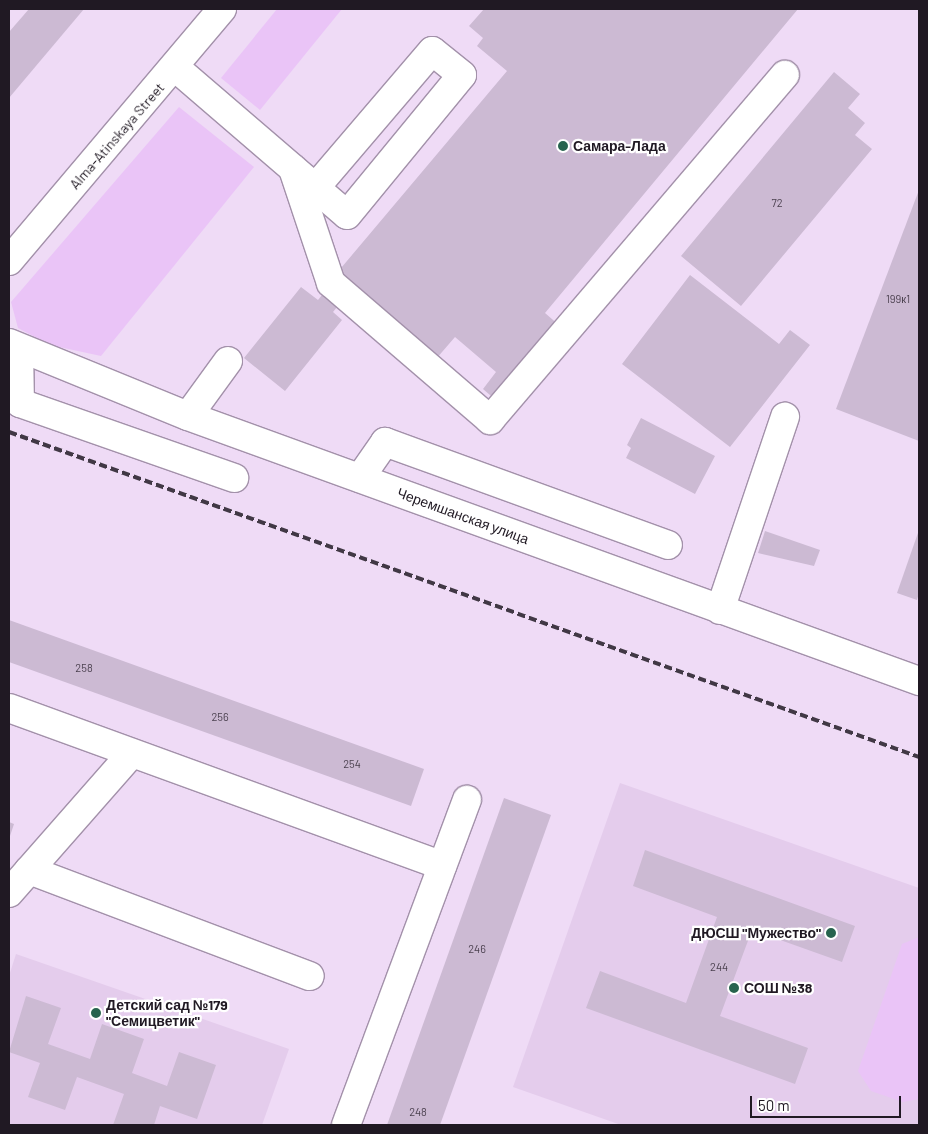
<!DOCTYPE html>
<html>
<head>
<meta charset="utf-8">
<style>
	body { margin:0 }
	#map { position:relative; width:928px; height:1134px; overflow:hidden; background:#efdbf6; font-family:Barlow,sans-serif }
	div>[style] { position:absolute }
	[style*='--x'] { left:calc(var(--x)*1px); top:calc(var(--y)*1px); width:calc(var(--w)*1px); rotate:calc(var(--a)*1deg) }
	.built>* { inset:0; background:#e4ccec }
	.green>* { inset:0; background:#eac4f7 }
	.building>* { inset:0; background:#ccbad3 }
	.roads { filter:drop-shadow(1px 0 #a391aa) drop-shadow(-1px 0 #a391aa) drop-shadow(0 1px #a391aa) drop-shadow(0 -1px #a391aa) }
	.minor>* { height:28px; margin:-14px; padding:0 14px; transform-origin:14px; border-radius:14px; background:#fff }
	.rail>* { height:4px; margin-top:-2px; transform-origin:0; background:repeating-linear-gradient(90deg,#413845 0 8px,transparent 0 12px) }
	.dots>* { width:14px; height:14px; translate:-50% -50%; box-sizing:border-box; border:2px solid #fff; border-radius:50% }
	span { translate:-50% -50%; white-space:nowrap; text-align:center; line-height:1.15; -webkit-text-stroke:4.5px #fff; paint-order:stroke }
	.number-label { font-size:11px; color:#4b414f }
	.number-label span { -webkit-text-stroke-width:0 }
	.street-label { font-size:14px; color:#201923 }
	.poi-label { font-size:14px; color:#201923; font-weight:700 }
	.left { translate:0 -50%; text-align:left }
	.right { translate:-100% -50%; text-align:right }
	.frame { position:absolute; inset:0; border:10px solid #201923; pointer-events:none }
	.scale { position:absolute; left:750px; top:1096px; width:151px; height:22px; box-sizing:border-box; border:2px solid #201923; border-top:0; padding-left:6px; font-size:15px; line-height:18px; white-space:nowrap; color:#201923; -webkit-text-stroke:4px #fff; paint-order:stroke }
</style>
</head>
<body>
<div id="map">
	<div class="built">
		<div style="clip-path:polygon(620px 783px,919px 888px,919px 1125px,621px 1125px,513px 1087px)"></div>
		<div style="clip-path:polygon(16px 954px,289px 1049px,262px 1125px,9px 1125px,9px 976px)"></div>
	</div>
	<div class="green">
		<div style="clip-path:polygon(277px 9px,342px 9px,260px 110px,221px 78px)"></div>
		<div style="clip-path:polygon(179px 107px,254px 167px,101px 356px,50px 345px,18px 328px,11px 302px)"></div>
		<div style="clip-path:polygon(919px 937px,919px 1099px,903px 1102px,871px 1091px,858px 1071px,902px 944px)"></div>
	</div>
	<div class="building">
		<div style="clip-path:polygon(29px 9px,84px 9px,9px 98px,9px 32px)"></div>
		<div style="clip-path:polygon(484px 9px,798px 9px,545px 313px,560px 326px,498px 402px,483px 389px,496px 372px,455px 337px,436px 359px,336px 274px,507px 71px,477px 46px,483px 38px,469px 26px)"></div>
		<div style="clip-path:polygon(834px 72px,860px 94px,848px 108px,865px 123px,855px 135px,872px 149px,741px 306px,681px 256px)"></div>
		<div style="clip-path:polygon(919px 190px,919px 441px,836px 409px)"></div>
		<div style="clip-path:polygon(690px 275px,779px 344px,790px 330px,810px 345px,730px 447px,622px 364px)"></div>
		<div style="clip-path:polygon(301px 287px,318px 300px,326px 290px,341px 302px,333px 312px,342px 320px,285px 391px,244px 358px)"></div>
		<div style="clip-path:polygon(641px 418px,715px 456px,695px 494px,626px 458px,631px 448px,627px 445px)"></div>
		<div style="clip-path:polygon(919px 530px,919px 593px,917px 600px,897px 593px)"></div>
		<div style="clip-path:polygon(765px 531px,820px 550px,814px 566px,758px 553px)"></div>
		<div style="clip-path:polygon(9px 620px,424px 769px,411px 806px,9px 662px)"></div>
		<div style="clip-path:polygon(504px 798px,551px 815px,440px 1125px,387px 1125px)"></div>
		<div style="clip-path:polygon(9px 822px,14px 824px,9px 839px)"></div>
		<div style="clip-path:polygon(645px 850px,855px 926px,842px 962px,752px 930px,720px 1016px,808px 1048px,795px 1084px,586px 1008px,600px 971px,686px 1003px,717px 917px,633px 886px)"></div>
		<div style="clip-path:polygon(26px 996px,61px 1008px,48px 1044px,90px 1059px,102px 1024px,144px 1039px,132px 1073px,167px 1086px,179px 1052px,216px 1065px,197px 1119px,160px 1106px,154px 1125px,113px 1125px,124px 1094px,77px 1077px,65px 1110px,28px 1097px,40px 1063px,9px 1052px)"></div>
	</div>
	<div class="roads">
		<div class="minor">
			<div style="--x:176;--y:68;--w:225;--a:40.7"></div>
			<div style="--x:347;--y:215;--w:181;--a:-50.6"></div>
			<div style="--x:462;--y:75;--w:38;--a:-141"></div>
			<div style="--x:432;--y:51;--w:180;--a:130.5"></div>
			<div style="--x:293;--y:169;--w:120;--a:71.6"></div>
			<div style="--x:331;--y:283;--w:210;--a:40.7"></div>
			<div style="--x:490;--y:420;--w:454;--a:-49.5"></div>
			<div style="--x:9;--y:261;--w:330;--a:-49.8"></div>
			<div style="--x:9;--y:343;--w:193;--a:22.2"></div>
			<div style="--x:188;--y:416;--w:778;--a:19.93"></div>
			<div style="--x:19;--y:348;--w:55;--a:89"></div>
			<div style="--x:20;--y:403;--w:227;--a:19.3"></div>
			<div style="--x:188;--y:416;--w:68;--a:-54"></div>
			<div style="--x:360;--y:478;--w:44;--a:-55.2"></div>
			<div style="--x:385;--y:442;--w:301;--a:20"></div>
			<div style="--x:720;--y:610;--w:204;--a:-71.4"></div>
			<div style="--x:9;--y:708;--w:461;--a:20"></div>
			<div style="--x:29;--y:870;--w:300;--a:20.7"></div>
			<div style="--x:9;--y:893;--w:186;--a:-48.7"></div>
			<div style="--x:346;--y:1125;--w:347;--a:-69.6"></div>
		</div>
	</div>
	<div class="rail">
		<div style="--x:9;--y:432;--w:966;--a:19.65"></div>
	</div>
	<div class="dots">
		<div style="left:563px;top:146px;background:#27634e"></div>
		<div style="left:831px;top:933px;background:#27634e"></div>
		<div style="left:734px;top:988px;background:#27634e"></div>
		<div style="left:96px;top:1013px;background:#27634e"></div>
	</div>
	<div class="number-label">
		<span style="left:777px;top:203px">72</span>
		<span style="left:898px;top:299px">199к1</span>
		<span style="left:84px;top:668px">258</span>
		<span style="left:220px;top:717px">256</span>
		<span style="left:352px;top:764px">254</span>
		<span style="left:477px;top:949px">246</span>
		<span style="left:719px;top:967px">244</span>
		<span style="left:418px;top:1112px">248</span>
	</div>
	<div class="street-label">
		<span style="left:117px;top:136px;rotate:-49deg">Alma-Atinskaya Street</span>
		<span style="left:463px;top:516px;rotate:20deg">Черемшанская улица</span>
	</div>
	<div class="poi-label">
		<span class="left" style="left:573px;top:146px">Самара-Лада</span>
		<span class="right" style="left:821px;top:933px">ДЮСШ "Мужество"</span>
		<span class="left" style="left:744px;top:988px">СОШ №38</span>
		<span class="left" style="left:106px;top:1013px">Детский сад №179<br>"Семицветик"</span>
	</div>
	<div class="frame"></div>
	<div class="scale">50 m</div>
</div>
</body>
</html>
